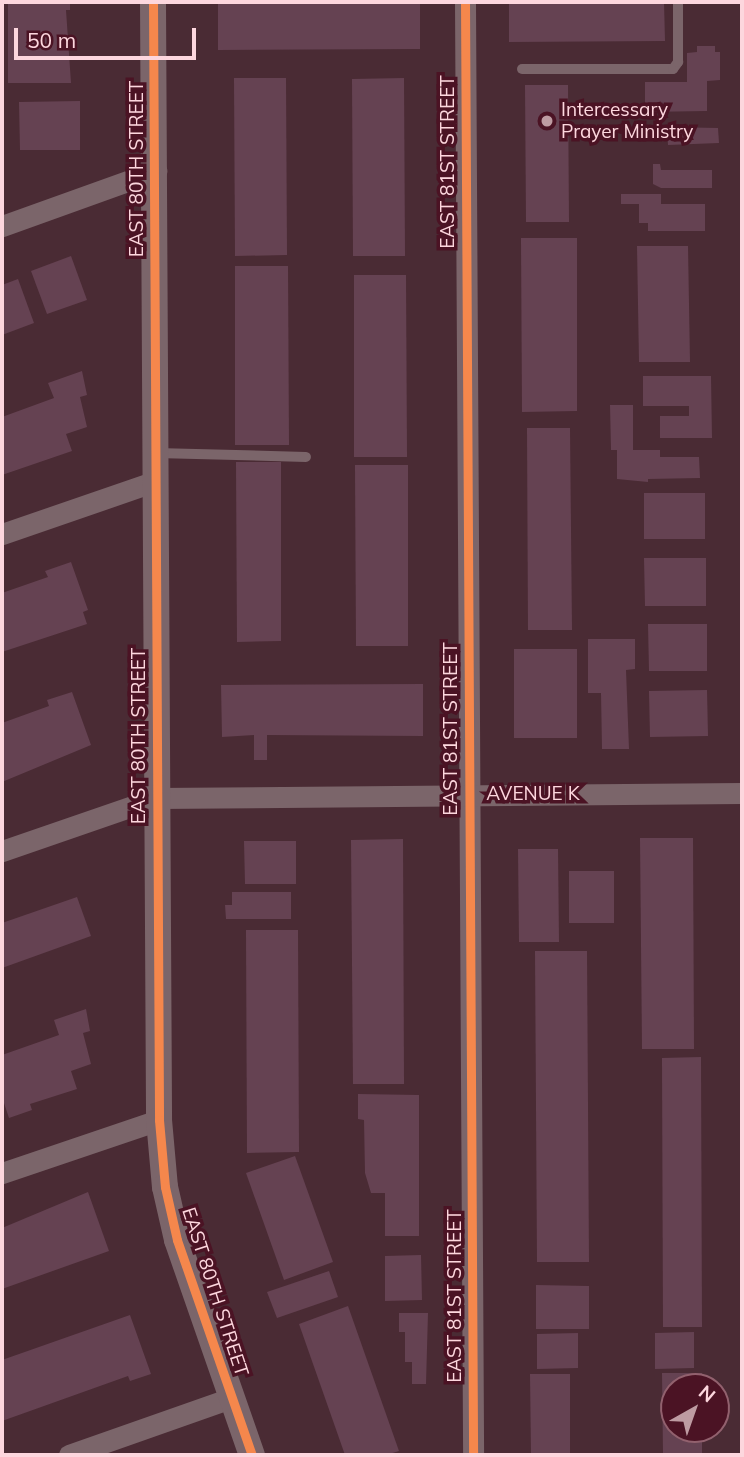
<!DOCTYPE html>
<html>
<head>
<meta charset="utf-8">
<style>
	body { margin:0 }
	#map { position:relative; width:744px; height:1457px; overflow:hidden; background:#4a2b34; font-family:Mulish,sans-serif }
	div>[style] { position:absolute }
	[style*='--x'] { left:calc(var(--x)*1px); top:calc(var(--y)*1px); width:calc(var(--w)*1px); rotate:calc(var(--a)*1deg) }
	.building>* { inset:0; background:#654252 }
	.service>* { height:10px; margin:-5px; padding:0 5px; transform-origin:5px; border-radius:5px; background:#7b656a }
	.minor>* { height:21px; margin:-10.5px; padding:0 10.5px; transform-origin:10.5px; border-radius:10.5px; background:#7b656a }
	.tertiary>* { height:26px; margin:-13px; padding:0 13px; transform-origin:13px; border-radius:13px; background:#7b656a }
	.cycleway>* { height:9px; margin:-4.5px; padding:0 4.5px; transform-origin:4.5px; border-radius:4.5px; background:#f5874c }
	.dots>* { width:19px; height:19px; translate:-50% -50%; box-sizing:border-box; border:4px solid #4b1324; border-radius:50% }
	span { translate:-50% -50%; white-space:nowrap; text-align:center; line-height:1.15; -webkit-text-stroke:7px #4b1324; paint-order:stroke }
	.poi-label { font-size:19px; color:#fdd7de }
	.left { translate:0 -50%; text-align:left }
	.street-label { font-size:19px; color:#fdd7de }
	.frame { position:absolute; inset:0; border:4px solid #fdd7de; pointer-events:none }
	.north { position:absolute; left:660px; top:1373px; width:70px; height:70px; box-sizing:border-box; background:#4b1324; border:2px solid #92616e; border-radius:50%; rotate:40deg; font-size:19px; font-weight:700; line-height:28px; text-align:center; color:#fdd7de }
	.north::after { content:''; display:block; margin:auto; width:24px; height:32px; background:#be9ba2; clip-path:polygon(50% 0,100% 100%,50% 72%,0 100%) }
	.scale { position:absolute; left:14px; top:28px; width:182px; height:32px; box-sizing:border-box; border:4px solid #fdd7de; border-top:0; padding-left:9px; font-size:21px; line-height:24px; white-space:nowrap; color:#fdd7de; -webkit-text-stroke:5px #4b1324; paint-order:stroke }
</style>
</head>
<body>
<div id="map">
	<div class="building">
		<div style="clip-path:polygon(8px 2px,70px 2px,70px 10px,66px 10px,71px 83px,8px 83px)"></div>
		<div style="clip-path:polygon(218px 2px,420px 2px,420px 49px,218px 50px)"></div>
		<div style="clip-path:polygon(509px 2px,664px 2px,665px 41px,509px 42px)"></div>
		<div style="clip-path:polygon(697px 46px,715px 46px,715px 52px,720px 52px,720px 80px,707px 81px,707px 111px,645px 112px,645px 82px,687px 82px,687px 53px,697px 52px)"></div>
		<div style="clip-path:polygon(234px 78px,286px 78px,287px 255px,235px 256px)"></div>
		<div style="clip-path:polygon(404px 78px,405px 256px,353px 256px,352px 79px)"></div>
		<div style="clip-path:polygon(525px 85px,568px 85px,569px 222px,526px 222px)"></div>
		<div style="clip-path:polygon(80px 101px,80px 150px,20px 150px,19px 102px)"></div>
		<div style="clip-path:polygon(667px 127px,718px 128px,719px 143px,668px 145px)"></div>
		<div style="clip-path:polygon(653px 164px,660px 164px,661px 170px,712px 170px,712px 188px,661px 188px,653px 184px)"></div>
		<div style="clip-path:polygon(621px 194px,661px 194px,661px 204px,705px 204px,705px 231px,648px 231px,648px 223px,639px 223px,639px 204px,621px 204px)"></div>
		<div style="clip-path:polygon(521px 238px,577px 238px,577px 411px,522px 412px)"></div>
		<div style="clip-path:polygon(637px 246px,688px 246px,690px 362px,639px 362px)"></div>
		<div style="clip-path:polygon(71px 256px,87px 300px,47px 314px,31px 271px)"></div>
		<div style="clip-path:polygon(235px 266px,288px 266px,289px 445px,235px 445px)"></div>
		<div style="clip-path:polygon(354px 275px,406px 275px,407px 457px,354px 457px)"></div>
		<div style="clip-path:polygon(18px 279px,34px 323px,2px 335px,2px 285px)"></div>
		<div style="clip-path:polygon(82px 371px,87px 395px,80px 397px,87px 427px,66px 434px,72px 451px,2px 475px,2px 417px,54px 398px,48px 383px)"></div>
		<div style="clip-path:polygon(643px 376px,711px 376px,712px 438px,660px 438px,660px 416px,689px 416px,689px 406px,643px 406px)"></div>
		<div style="clip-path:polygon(610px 405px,633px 405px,633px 450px,660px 450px,660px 457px,699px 457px,700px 478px,648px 479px,648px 482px,617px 479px,617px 450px,611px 450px)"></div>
		<div style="clip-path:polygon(527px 428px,570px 428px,572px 630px,528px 630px)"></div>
		<div style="clip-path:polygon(236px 462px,281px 462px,281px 641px,237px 642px)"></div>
		<div style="clip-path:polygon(355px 465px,408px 465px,408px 646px,356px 646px)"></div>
		<div style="clip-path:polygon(644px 493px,705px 493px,705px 539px,644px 539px)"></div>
		<div style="clip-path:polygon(644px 558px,706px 558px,706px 606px,645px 606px)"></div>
		<div style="clip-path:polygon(71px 562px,88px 610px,83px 612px,87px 624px,2px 652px,2px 593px,48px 577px,45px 571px)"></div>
		<div style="clip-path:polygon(648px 624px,707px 624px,707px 671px,649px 671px)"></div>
		<div style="clip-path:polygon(588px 639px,635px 639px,635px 669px,626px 670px,629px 749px,602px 749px,601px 693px,588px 693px)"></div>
		<div style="clip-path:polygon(514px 649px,577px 649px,577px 738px,514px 738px)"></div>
		<div style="clip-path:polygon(423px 684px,423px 736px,267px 735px,267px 760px,254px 760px,254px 735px,222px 737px,221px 685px)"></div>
		<div style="clip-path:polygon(707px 690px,708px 736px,650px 737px,649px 691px)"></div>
		<div style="clip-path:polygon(72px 692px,91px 745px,2px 782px,2px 723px,49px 706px,47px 700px)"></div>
		<div style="clip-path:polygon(640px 838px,693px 838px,694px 1049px,642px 1049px)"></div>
		<div style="clip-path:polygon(403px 839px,404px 1084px,353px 1084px,351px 840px)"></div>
		<div style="clip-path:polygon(244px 841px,296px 841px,296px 884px,245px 884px)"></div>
		<div style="clip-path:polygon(518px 849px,558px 849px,559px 942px,519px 942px)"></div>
		<div style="clip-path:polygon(569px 871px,614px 871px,614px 923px,569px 923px)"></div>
		<div style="clip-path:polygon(232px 892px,291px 892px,291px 919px,226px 919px,225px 905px,232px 905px)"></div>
		<div style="clip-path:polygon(77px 897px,91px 936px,2px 968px,2px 923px)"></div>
		<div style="clip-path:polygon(246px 930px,298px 930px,299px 1152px,247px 1153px)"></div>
		<div style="clip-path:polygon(535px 951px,587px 951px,589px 1262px,537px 1262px)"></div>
		<div style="clip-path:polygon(86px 1009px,90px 1031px,83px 1033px,91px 1064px,71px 1071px,77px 1089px,30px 1104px,32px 1110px,9px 1118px,2px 1097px,2px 1055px,59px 1035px,54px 1020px)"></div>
		<div style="clip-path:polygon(701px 1057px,702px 1327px,663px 1327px,662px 1058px)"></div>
		<div style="clip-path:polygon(358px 1094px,419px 1095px,419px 1236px,385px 1236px,385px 1193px,371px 1193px,365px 1173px,364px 1120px,358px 1119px)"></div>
		<div style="clip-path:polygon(295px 1156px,333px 1262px,284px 1280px,246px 1173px)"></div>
		<div style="clip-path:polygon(88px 1192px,109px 1251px,2px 1289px,2px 1228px)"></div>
		<div style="clip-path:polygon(421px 1255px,422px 1300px,385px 1301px,385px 1256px)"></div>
		<div style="clip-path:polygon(329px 1271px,338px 1297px,277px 1318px,267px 1292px)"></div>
		<div style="clip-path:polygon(536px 1285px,589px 1286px,589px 1329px,536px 1329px)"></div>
		<div style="clip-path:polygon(348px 1306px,399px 1451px,386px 1455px,345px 1455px,299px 1324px)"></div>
		<div style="clip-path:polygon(399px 1313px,428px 1313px,426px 1384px,412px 1384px,412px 1362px,405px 1362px,405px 1332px,399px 1332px)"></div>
		<div style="clip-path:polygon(130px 1315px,151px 1374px,130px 1381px,128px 1376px,2px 1421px,2px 1360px)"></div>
		<div style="clip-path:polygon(694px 1332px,694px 1368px,655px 1369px,655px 1333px)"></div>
		<div style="clip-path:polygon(578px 1333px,578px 1368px,537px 1369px,537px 1334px)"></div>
		<div style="clip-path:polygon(662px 1373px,702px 1373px,702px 1387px,674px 1387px,674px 1429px,702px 1429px,702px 1455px,663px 1455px)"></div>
		<div style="clip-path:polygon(530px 1374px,570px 1374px,570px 1455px,531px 1455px)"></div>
	</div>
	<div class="service">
		<div style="--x:522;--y:69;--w:151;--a:0"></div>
		<div style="--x:673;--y:69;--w:9;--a:-54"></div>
		<div style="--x:678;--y:62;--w:60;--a:-90"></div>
		<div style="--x:156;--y:453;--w:150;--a:1.5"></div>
	</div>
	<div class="minor">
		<div style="--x:465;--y:2;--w:1453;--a:89.68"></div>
		<div style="--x:2;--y:226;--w:164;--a:-19.7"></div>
		<div style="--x:2;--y:534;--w:163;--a:-19"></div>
		<div style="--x:2;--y:851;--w:163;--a:-19"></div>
		<div style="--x:156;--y:798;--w:586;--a:-0.49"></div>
		<div style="--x:2;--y:1173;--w:166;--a:-18.7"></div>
		<div style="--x:69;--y:1455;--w:172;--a:-19.4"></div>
	</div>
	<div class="tertiary">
		<div style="--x:153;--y:2;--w:1118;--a:89.69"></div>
		<div style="--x:159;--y:1120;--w:67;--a:84.9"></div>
		<div style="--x:165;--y:1187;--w:54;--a:77.2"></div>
		<div style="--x:177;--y:1240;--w:228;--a:70.8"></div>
	</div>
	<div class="cycleway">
		<div style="--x:153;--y:2;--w:1118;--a:89.69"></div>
		<div style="--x:159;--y:1120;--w:67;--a:84.9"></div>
		<div style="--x:165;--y:1187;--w:54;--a:77.2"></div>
		<div style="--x:177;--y:1240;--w:228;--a:70.8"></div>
		<div style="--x:465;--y:2;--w:1453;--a:89.68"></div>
	</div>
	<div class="dots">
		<div style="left:547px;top:121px;background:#be9ba2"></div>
	</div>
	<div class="poi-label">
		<span class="left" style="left:561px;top:121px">Intercessary<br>Prayer Ministry</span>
	</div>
	<div class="street-label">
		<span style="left:448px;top:162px;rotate:-90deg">EAST 81ST STREET</span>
		<span style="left:137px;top:169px;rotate:-90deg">EAST 80TH STREET</span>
		<span style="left:451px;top:729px;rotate:-90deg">EAST 81ST STREET</span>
		<span style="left:139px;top:736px;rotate:-90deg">EAST 80TH STREET</span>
		<span style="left:533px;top:794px">AVENUE K</span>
		<span style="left:215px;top:1292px;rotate:72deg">EAST 80TH STREET</span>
		<span style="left:455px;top:1296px;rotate:-90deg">EAST 81ST STREET</span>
	</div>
	<div class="frame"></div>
	<div class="north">N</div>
	<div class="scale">50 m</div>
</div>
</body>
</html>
